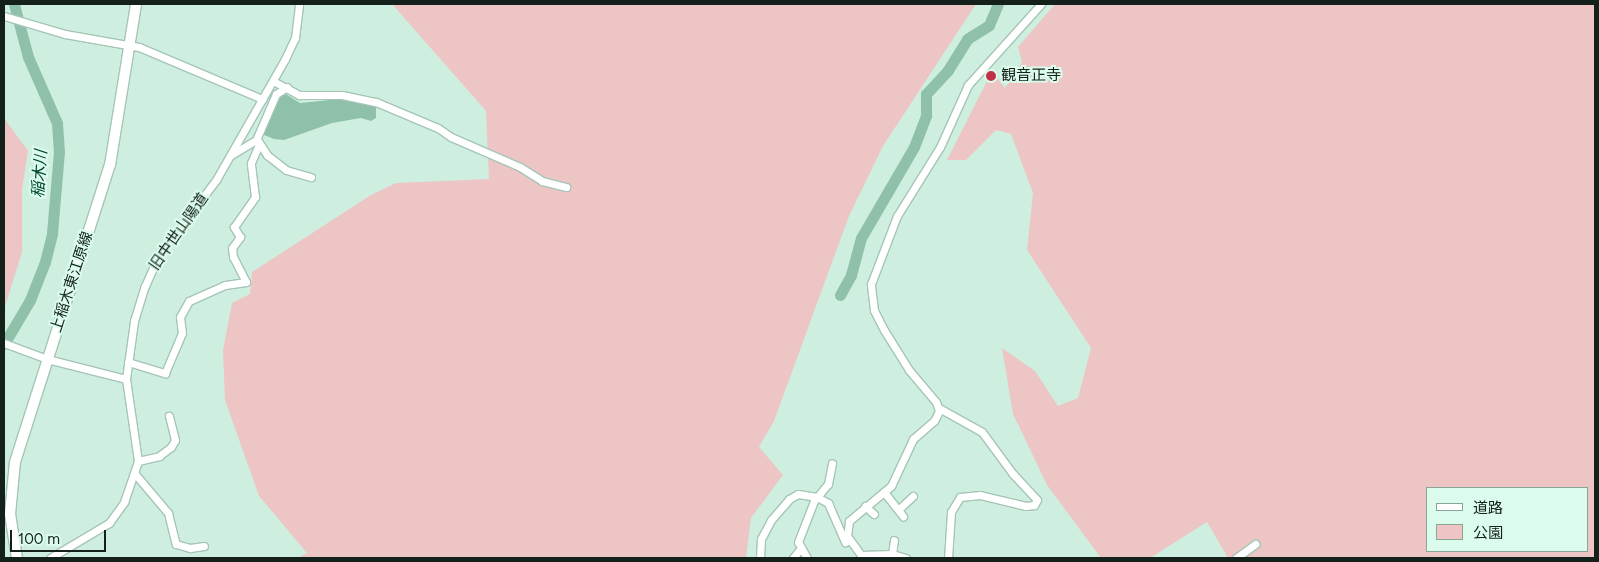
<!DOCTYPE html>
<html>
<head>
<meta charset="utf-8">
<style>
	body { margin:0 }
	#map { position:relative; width:1599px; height:562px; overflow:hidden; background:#ceefdf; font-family:Figtree,"Noto Sans JP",sans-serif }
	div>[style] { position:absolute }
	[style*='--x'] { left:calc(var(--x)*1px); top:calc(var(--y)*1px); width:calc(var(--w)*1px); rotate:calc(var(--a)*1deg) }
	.green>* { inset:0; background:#edc5c5 }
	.water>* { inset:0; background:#8fc1aa }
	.river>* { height:11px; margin:-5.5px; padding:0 5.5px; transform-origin:5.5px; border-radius:5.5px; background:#8fc1aa }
	.roads { filter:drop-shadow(1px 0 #a5c5b6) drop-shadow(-1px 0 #a5c5b6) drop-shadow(0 1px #a5c5b6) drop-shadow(0 -1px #a5c5b6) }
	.street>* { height:7px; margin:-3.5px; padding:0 3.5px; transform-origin:3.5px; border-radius:3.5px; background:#fff }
	.secondary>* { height:10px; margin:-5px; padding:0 5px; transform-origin:5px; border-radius:5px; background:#fff }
	.dots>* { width:14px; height:14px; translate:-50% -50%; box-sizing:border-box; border:2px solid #dbfcec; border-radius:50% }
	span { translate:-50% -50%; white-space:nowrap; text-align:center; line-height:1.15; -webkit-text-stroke:4px #dbfcec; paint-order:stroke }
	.poi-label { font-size:15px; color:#14201a }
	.left { translate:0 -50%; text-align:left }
	.street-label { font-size:15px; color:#14201a }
	.water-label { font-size:16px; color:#004530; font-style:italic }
	.frame { position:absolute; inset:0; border:5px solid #14201a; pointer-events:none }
	.legend { position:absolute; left:1426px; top:487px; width:162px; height:65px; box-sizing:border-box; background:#dbfcec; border:1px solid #8ba498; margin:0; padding:6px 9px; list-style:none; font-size:15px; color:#14201a }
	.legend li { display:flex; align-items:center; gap:10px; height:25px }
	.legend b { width:25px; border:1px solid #8ba498 }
	.scale { position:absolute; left:10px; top:530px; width:96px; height:22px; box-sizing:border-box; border:2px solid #14201a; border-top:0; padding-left:6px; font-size:15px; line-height:18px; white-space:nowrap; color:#14201a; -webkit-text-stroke:4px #dbfcec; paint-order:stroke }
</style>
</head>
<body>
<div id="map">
	<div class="green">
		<div style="clip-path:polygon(392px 4px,976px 4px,883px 146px,849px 216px,774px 421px,759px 447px,783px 475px,751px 518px,746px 558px,298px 558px,307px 553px,259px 496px,225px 400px,223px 350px,232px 303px,250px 294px,252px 272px,371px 195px,396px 183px,489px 179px,486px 111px)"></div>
		<div style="clip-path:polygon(evenodd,1055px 4px,1595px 4px,1595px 558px,1228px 558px,1207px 522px,1150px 558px,1101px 558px,1047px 485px,1013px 414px,1002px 348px,1035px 371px,1058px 406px,1078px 398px,1091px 348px,1027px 250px,1033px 193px,1011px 134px,996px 130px,966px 160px,947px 160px,992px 71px,1005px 88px,1022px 62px,1018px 47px,1055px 4px,1428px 488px,1588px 488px,1588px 551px,1428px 551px,1428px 488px)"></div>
		<div style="clip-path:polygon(4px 118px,28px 151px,22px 190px,22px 252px,4px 310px)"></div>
	</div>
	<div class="water">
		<div style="clip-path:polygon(284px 93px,300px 103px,340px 99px,365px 102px,376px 105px,376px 118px,371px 121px,361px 118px,332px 123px,284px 140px,274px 139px,264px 135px,264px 128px,272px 108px)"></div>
	</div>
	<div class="river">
		<div style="--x:840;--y:295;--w:23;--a:-61"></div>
		<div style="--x:851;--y:275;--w:38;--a:-75"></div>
		<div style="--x:861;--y:238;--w:105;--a:-59.8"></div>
		<div style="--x:914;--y:147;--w:34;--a:-69"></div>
		<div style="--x:926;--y:115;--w:21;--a:-90"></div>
		<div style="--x:926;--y:94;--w:33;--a:-47"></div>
		<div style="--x:948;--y:70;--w:36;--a:-58"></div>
		<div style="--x:967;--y:39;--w:26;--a:-32"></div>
		<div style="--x:989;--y:25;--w:23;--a:-67"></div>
		<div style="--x:4;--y:344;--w:51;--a:-59.4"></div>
		<div style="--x:30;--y:300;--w:41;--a:-68.5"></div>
		<div style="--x:45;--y:262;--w:30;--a:-76"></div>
		<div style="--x:52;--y:233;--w:81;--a:-85.1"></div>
		<div style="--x:59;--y:152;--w:29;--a:-94"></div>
		<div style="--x:57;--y:123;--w:72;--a:-113.7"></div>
		<div style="--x:28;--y:57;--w:55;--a:-104.8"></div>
	</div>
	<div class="roads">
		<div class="street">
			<div style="--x:4;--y:16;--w:64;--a:16.4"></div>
			<div style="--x:65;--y:34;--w:75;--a:10"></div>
			<div style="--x:139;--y:47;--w:134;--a:22.9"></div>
			<div style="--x:273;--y:81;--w:30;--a:28"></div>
			<div style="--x:299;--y:95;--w:43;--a:0"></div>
			<div style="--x:342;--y:95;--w:35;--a:12"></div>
			<div style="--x:376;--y:102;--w:67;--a:22.8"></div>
			<div style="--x:438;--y:128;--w:16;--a:35"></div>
			<div style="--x:451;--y:137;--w:75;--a:23.5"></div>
			<div style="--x:520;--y:167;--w:26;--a:32"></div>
			<div style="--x:542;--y:181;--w:25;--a:14"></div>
			<div style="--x:258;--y:141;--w:17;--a:57"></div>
			<div style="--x:267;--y:155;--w:24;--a:38"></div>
			<div style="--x:286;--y:170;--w:26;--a:16"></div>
			<div style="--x:231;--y:155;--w:29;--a:-31"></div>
			<div style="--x:256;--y:140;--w:50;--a:-66.5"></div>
			<div style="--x:276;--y:94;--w:13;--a:-32"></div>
			<div style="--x:4;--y:343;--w:46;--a:20.4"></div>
			<div style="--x:47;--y:359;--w:81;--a:14.2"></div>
			<div style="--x:128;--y:362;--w:39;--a:17"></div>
			<div style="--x:165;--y:373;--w:43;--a:-67"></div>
			<div style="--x:182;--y:333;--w:16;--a:-97"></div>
			<div style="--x:180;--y:317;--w:18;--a:-61"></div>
			<div style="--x:189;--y:301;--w:39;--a:-24"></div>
			<div style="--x:225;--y:285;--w:21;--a:-8"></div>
			<div style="--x:246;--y:282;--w:28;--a:-117"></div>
			<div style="--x:233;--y:257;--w:9;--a:-96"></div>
			<div style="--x:232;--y:248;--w:14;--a:-54"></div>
			<div style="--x:240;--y:237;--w:12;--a:-121"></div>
			<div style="--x:234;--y:227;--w:37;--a:-55"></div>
			<div style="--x:255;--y:197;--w:34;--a:-97"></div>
			<div style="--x:251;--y:163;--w:21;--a:-67"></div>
			<div style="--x:939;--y:408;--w:49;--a:29.2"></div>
			<div style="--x:982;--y:432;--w:52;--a:53.6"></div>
			<div style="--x:1013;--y:474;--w:35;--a:47"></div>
			<div style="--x:1037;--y:500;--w:6;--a:121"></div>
			<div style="--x:1034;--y:505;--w:8;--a:173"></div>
			<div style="--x:1026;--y:506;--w:47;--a:-166.6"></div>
			<div style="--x:980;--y:495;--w:20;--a:174"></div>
			<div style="--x:960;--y:497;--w:17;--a:121"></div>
			<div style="--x:951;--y:512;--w:46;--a:93.7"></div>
			<div style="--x:138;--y:461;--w:22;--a:-13"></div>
			<div style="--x:159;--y:456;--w:15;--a:-37"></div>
			<div style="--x:171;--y:447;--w:8;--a:-60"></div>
			<div style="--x:175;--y:440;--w:25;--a:-104"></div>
			<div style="--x:136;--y:475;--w:50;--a:49.9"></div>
			<div style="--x:168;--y:513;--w:32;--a:76"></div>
			<div style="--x:176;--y:544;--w:15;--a:16"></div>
			<div style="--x:190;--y:548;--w:14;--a:-8"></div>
			<div style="--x:884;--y:492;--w:31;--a:52"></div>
			<div style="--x:865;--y:506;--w:12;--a:42"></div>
			<div style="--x:899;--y:509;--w:19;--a:-43"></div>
			<div style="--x:892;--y:554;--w:14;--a:-82"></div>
			<div style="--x:50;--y:558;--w:69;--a:-30.7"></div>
			<div style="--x:109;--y:523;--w:26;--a:-54"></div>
			<div style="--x:124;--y:502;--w:43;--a:-71.1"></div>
			<div style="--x:138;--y:461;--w:83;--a:-98.3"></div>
			<div style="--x:126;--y:379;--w:59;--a:-82.1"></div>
			<div style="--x:134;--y:321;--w:37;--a:-73"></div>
			<div style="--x:145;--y:286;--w:34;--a:-66"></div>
			<div style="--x:159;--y:255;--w:94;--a:-52.8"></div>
			<div style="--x:216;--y:180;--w:139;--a:-60.3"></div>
			<div style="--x:285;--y:59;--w:23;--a:-65"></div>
			<div style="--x:295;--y:38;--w:34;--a:-83"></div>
			<div style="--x:760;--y:558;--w:19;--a:-87"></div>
			<div style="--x:761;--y:539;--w:21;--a:-62"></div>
			<div style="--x:771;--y:520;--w:28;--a:-49"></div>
			<div style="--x:789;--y:499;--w:10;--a:-29"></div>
			<div style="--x:798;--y:494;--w:19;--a:9"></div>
			<div style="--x:817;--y:497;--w:13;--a:29"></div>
			<div style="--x:828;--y:503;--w:43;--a:66.4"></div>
			<div style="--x:793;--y:558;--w:11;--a:-52"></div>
			<div style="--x:807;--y:558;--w:18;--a:-119"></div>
			<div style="--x:798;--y:542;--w:44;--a:-68.7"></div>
			<div style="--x:814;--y:501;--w:22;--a:-51"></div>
			<div style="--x:828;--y:484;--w:21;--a:-79"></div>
			<div style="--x:906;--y:558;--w:15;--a:-164"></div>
			<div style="--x:892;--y:554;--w:31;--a:178"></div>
			<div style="--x:861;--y:555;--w:24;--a:-126"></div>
			<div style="--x:847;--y:536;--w:15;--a:-82"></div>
			<div style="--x:849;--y:521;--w:55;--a:-39.8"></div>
			<div style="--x:891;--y:486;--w:52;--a:-64.9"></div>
			<div style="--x:913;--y:439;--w:28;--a:-41"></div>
			<div style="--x:934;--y:421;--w:11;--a:-63"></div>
			<div style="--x:939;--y:411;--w:9;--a:-108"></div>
			<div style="--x:936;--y:402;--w:42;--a:-130.2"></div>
			<div style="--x:909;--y:370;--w:47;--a:-122"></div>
			<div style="--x:884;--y:330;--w:22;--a:-117"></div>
			<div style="--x:874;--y:310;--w:26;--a:-97"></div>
			<div style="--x:871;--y:284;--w:73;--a:-69.1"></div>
			<div style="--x:897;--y:216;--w:81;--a:-58.1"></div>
			<div style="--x:940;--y:147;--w:68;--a:-65.7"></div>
			<div style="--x:968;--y:85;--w:109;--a:-48"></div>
			<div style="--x:1236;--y:558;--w:24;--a:-36"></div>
		</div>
		<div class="secondary">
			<div style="--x:17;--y:558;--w:45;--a:-99"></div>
			<div style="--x:10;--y:514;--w:52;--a:-84.5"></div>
			<div style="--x:15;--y:462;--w:312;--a:-72.3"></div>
			<div style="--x:110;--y:165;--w:163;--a:-80.8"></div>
		</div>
	</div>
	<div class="dots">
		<div style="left:991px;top:76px;background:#c13148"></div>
	</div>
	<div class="poi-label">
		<span class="left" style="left:1001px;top:76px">観音正寺</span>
	</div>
	<div class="street-label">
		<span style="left:179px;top:232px;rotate:-55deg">旧中世山陽道</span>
		<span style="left:72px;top:282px;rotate:-72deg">上稲木東江原線</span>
	</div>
	<div class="water-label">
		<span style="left:40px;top:174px;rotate:-86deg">稲木川</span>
	</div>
	<div class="frame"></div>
	<ul class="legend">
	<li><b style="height:6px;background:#fff"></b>道路</li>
	<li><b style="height:14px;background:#edc5c5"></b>公園</li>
	</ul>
	<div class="scale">100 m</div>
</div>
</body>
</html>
